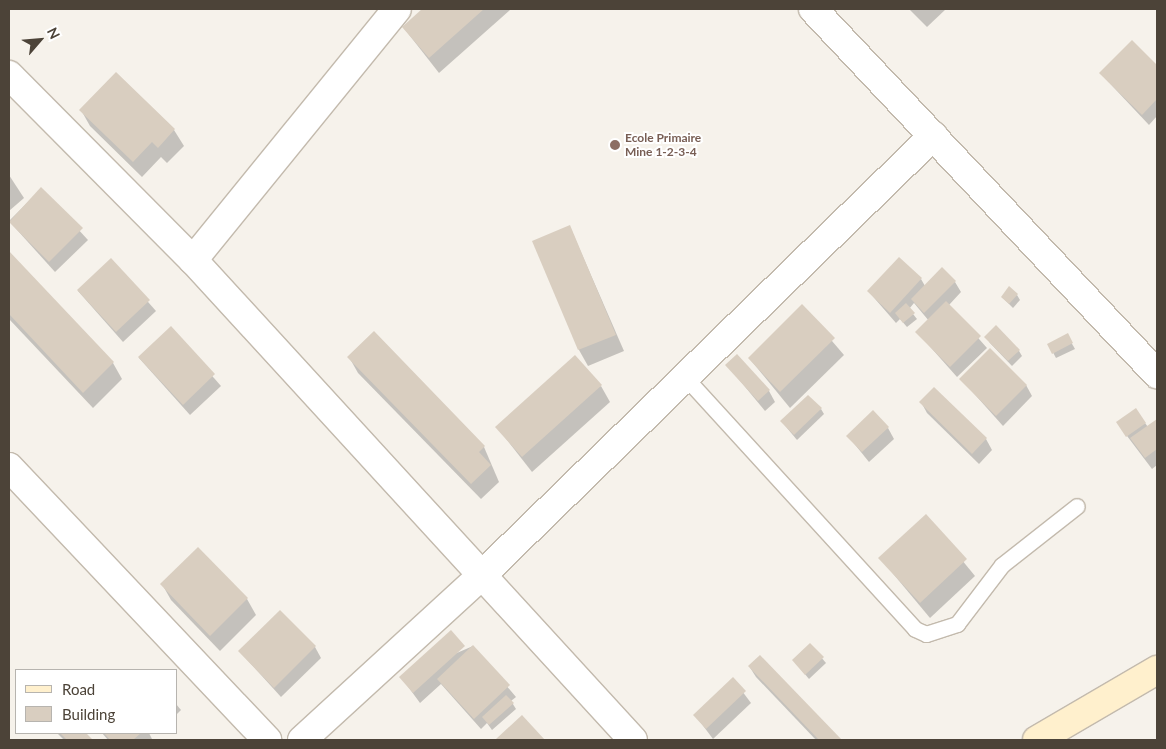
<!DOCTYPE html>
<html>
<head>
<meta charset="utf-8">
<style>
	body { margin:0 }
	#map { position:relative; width:1166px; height:749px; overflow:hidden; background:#f6f2eb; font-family:Lato,sans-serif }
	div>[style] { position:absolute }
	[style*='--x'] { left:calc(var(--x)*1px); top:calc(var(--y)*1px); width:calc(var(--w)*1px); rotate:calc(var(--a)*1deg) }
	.shadow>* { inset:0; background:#0003 }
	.building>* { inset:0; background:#d9cec0 }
	.roads { filter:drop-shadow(1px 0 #c3baad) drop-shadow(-1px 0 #c3baad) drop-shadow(0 1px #c3baad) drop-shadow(0 -1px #c3baad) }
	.lane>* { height:15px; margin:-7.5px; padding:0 7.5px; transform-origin:7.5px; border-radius:7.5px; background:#fff }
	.street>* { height:28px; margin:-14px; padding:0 14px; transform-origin:14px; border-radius:14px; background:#fff }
	.secondary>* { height:28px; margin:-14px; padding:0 14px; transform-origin:14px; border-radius:14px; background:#fff0cd }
	.dots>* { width:14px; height:14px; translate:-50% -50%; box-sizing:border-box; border:2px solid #fff; border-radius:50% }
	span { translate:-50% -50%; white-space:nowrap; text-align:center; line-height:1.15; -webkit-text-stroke:4px #fff; paint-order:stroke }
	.education-label { font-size:12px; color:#785e54; font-weight:700 }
	.left { translate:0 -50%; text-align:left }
	.frame { position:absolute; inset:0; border:10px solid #4c4338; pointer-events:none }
	.legend { position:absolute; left:15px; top:669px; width:162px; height:65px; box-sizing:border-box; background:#fff; border:1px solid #b7b4af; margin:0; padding:6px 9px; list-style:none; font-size:15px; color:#4c4338 }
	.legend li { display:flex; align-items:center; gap:10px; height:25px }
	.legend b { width:25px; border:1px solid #b7b4af }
	.north { position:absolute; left:15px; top:15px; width:50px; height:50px; -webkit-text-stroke:4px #fff; paint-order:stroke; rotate:63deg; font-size:14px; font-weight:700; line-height:20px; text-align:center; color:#4c4338 }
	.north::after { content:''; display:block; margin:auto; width:18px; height:22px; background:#4c4338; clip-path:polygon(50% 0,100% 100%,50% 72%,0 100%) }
</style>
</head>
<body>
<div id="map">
	<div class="shadow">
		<div style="clip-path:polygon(424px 9px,511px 9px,439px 73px,403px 27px)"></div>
		<div style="clip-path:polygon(909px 9px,946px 9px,927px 27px)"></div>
		<div style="clip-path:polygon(1132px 41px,1157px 66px,1157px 116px,1149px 125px,1101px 74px)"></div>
		<div style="clip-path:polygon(116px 74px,174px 130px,184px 146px,167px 163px,161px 157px,142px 177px,90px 126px,81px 110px)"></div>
		<div style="clip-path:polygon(9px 175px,24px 198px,9px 211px)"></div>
		<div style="clip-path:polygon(41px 189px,88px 240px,55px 272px,9px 221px)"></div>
		<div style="clip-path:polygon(570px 227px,624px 351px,588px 366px,579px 350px)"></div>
		<div style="clip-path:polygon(9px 253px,113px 363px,122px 379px,93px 408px,9px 319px)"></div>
		<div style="clip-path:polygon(111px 260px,156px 311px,123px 342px,78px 291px)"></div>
		<div style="clip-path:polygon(921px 279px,925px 286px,955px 282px,961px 292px,949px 305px,987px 348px,957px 377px,917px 332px,929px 321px,914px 303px,909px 309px,917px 319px,907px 327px,900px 319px,896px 323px,869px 292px)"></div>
		<div style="clip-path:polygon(1017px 295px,1020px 300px,1013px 308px,1002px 297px)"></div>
		<div style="clip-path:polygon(802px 306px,844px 355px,790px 408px,749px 358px)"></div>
		<div style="clip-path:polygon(170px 328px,221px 386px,190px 415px,139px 358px)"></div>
		<div style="clip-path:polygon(1067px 335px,1075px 349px,1056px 358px,1049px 345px)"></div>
		<div style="clip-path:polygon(989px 342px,1019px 351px,1022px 356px,1012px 366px)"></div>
		<div style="clip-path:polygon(349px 357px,484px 447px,499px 482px,481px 499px,358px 373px)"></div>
		<div style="clip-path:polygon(727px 365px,769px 391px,775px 402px,765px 411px)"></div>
		<div style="clip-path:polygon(961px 379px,1026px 385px,1032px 396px,1003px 426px)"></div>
		<div style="clip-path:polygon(601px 386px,610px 402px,532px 472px,497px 427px)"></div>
		<div style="clip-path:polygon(934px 389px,986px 439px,992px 450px,979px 464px,927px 413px,921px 402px)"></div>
		<div style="clip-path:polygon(821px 409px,824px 414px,797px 440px,782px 422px)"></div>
		<div style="clip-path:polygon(1157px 420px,1157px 465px,1152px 469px,1121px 428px,1145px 423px,1148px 427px)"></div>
		<div style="clip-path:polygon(888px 428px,894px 439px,869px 462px,848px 436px)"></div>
		<div style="clip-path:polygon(926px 516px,975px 576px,930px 618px,880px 558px)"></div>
		<div style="clip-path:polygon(198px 549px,247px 599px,256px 615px,220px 651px,171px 600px,162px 584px)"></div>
		<div style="clip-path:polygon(810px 644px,826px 663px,809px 679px,793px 660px)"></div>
		<div style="clip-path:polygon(473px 646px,516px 697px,511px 701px,516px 709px,492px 730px,487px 723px,481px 729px,441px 684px,420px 703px,401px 677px)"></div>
		<div style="clip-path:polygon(315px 647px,321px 658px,281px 697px,240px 652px)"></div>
		<div style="clip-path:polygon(760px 656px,840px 740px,816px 740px,756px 677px,749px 666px)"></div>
		<div style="clip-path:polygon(733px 679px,751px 703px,713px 739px,695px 715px)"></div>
		<div style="clip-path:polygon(176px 704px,181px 710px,176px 715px)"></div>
		<div style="clip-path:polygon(57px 733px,84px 733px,91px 740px,64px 740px)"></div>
		<div style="clip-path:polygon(102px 733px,149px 733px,152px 739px,108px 740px)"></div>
	</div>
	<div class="building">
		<div style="clip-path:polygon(422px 9px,484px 9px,429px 58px,402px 27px)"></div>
		<div style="clip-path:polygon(1132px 40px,1157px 65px,1157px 99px,1142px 115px,1099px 73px)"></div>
		<div style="clip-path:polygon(116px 72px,175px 129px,158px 148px,152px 142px,133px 162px,79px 110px)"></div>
		<div style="clip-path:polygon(41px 187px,83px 228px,49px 262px,9px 222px)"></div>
		<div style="clip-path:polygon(570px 225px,616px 335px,578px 350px,532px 241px)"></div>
		<div style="clip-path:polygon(9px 251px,114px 362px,83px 393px,9px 314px)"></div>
		<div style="clip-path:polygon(899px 257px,922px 278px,890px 313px,867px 291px)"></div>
		<div style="clip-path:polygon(111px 258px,150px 300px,116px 332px,77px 290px)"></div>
		<div style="clip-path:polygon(942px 267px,956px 281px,924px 313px,911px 299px)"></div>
		<div style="clip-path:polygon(1009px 286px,1018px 294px,1009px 304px,1001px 297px)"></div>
		<div style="clip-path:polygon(946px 301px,981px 336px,950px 367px,915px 332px)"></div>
		<div style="clip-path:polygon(906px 303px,915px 313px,903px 323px,895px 313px)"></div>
		<div style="clip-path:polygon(802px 304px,835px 338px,780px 392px,748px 358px)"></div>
		<div style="clip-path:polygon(996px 325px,1020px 350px,1008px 361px,984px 337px)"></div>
		<div style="clip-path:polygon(171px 326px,215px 374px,183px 405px,138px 357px)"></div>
		<div style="clip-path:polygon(374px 331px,485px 446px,479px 452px,491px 465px,471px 484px,347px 357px)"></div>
		<div style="clip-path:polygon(1068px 333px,1073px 343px,1052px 354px,1047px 344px)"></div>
		<div style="clip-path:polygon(990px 348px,1027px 385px,996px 416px,959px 379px)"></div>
		<div style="clip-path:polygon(737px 354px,770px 390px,758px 401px,725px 365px)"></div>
		<div style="clip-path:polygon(575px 355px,602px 385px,522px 457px,495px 427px)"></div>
		<div style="clip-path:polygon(934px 387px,987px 438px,972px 454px,919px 402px)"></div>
		<div style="clip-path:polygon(808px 395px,822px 408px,794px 435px,780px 421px)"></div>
		<div style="clip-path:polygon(1136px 408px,1146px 423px,1126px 437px,1116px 422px)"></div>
		<div style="clip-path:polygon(873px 410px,889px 427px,862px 452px,846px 436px)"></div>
		<div style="clip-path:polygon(1157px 419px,1157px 449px,1145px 458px,1130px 438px)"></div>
		<div style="clip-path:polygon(926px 514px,967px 559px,920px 603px,878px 558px)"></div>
		<div style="clip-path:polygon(198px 547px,248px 598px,210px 636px,160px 584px)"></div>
		<div style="clip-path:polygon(280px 610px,316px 646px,274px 688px,238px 651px)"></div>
		<div style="clip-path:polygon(451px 630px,465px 646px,413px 693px,399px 677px)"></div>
		<div style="clip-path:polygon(810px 643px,824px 657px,805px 675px,792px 660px)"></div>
		<div style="clip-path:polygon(473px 645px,510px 685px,474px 719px,437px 679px)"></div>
		<div style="clip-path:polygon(760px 655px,842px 740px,819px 740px,748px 666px)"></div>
		<div style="clip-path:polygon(733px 677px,746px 691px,706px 729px,693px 715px)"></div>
		<div style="clip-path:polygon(506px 695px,514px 703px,489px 725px,482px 717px)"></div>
		<div style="clip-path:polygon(522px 715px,545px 740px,497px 740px,496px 739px)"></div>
		<div style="clip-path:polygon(60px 733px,86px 733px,93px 740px,67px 740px)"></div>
		<div style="clip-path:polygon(104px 733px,141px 733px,133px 740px,110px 740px)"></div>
	</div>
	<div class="roads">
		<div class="lane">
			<div style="--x:685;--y:377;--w:341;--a:47.6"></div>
			<div style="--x:915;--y:629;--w:12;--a:24"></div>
			<div style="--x:926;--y:634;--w:33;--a:-18"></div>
			<div style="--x:957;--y:624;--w:74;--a:-52.7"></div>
			<div style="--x:1002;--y:565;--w:95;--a:-38.2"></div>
		</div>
		<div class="street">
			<div style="--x:813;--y:9;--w:502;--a:46.7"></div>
			<div style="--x:9;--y:75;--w:261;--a:45.2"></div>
			<div style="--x:193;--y:260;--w:651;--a:47.49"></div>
			<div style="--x:193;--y:260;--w:323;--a:-50.9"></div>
			<div style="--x:9;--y:467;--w:376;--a:46.6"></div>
			<div style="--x:302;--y:740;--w:243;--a:-42.5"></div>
			<div style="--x:481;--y:576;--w:631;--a:-44.23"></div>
		</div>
		<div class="secondary">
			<div style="--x:1037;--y:740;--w:139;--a:-30.3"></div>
		</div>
	</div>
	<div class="dots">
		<div style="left:615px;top:145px;background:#8d6e63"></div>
	</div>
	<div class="education-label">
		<span class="left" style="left:625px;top:145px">Ecole Primaire<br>Mine 1-2-3-4</span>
	</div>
	<div class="frame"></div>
	<ul class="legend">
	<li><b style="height:6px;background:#fff0cd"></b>Road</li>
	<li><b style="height:14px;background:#d9cec0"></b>Building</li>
	</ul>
	<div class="north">N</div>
</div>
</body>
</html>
